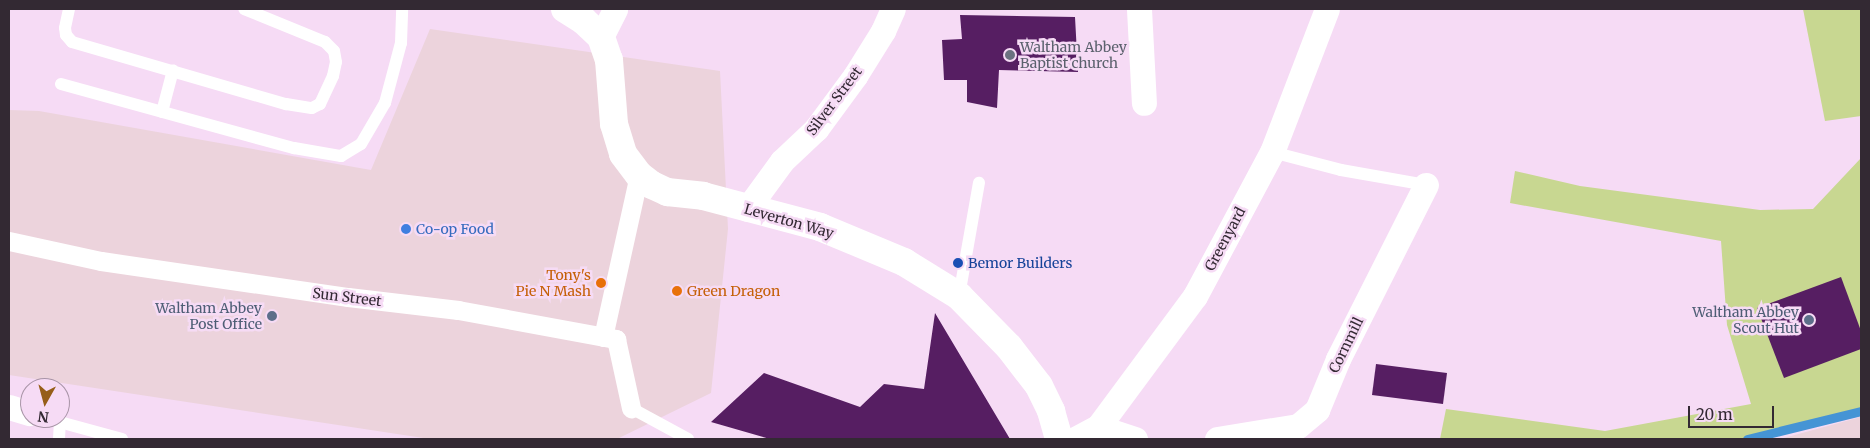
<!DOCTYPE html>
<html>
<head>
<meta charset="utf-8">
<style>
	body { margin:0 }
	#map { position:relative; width:1870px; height:448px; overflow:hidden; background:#f6dbf5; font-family:Merriweather,serif }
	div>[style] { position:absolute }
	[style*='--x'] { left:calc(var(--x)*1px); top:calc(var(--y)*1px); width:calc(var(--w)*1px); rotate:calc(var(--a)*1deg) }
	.commercial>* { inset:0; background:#ecd3dc }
	.green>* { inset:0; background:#c8d791 }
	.stream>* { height:9px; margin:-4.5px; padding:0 4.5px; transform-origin:4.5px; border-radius:4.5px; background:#4594d5 }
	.building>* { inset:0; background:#561e62 }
	.service>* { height:12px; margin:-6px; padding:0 6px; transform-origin:6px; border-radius:6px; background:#fff }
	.pedestrian>* { height:19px; margin:-9.5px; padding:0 9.5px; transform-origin:9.5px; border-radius:9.5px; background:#fff }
	.minor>* { height:25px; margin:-12.5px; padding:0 12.5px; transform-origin:12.5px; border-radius:12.5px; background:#fff }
	.tertiary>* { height:28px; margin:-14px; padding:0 14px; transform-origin:14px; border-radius:14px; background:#fff }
	.dots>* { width:14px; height:14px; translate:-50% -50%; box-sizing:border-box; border:2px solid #f6dbf5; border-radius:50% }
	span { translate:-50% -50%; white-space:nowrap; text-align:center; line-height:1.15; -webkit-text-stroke:5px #f6dbf5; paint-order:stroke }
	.worship-label { font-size:14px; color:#5b616d }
	.left { translate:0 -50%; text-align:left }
	.street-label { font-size:14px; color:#332933 }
	.shop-label { font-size:14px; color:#366cbe }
	.transit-label { font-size:14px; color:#164399 }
	.food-label { font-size:14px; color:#c56008 }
	.right { translate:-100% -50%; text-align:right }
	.service-label { font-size:14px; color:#4e5e75 }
	.frame { position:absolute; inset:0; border:10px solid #332933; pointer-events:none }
	.north { position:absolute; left:20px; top:378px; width:50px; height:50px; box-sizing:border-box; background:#f6dbf5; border:1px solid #a894a7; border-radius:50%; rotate:187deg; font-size:14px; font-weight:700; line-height:20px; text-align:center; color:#332933 }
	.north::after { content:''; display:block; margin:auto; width:18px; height:22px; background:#965e19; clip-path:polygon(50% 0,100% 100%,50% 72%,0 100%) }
	.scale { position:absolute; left:1688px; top:406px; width:86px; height:22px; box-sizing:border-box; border:2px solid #332933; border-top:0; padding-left:6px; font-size:15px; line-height:18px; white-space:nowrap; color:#332933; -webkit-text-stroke:4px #f6dbf5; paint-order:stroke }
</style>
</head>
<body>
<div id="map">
	<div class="commercial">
		<div style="clip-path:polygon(430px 29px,720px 71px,728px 229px,711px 393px,617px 439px,430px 439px,9px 375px,9px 110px,39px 111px,371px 170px)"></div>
		<div style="clip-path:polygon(1861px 416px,1861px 439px,1780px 439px,1857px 418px)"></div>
	</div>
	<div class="green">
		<div style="clip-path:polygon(1803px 9px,1861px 9px,1861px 116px,1825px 121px)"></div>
		<div style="clip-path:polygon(1861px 158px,1861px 411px,1747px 439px,1440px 439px,1446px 409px,1605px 431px,1751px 404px,1727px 325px,1721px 241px,1510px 203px,1515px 171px,1580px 186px,1760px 210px,1813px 209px)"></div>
	</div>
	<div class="stream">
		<div style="--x:1747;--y:439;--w:117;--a:-13.8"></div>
	</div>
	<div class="building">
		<div style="clip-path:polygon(960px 15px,1075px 17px,1078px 72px,999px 70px,997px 108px,967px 102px,967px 80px,944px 80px,942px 40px,962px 39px)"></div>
		<div style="clip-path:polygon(1841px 277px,1861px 331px,1861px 349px,1784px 378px,1757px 308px)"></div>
		<div style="clip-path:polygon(935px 313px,1010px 439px,770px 439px,711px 422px,764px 373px,860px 407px,884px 384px,924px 389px)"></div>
		<div style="clip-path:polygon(1376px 364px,1447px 373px,1443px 404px,1372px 395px)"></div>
	</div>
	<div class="service">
		<div style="--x:69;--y:9;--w:19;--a:102"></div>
		<div style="--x:65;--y:28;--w:7;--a:82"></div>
		<div style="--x:66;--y:35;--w:9;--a:49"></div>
		<div style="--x:72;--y:42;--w:223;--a:16.2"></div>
		<div style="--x:286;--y:104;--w:26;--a:9"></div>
		<div style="--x:312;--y:108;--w:9;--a:-27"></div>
		<div style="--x:320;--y:104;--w:31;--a:-65"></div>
		<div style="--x:333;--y:76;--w:14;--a:-78"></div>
		<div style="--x:336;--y:62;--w:11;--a:-100"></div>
		<div style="--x:334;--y:51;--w:13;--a:-135"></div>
		<div style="--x:325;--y:42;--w:87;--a:-157.8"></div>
		<div style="--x:61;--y:84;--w:242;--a:15.4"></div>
		<div style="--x:294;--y:148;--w:48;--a:9.7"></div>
		<div style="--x:341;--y:156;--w:23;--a:-31"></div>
		<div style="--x:361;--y:144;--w:48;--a:-59.7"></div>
		<div style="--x:385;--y:103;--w:62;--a:-75.1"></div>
		<div style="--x:401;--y:43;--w:34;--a:-88"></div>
		<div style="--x:162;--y:112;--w:43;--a:-75.3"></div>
		<div style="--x:1272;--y:152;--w:71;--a:14.6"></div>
		<div style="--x:1341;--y:170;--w:86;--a:10"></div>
		<div style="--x:959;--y:296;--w:115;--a:-80"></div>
		<div style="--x:631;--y:408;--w:65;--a:28.5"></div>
		<div style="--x:45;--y:418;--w:80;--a:15.3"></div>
		<div style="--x:59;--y:439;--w:17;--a:-87"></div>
	</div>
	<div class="pedestrian">
		<div style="--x:9;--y:241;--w:94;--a:12.3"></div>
		<div style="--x:101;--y:261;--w:250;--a:8.3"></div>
		<div style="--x:348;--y:297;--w:111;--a:6.7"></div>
		<div style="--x:458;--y:310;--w:161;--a:10.4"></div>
		<div style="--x:616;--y:339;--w:71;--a:77.7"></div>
		<div style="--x:603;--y:337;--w:166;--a:-77.5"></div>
	</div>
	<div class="minor">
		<div style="--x:1139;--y:9;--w:94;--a:87"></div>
		<div style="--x:601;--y:37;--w:31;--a:-63"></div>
		<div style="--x:747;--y:209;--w:59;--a:-53.9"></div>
		<div style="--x:782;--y:161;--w:47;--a:-43.3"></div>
		<div style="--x:816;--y:129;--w:66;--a:-53.7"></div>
		<div style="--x:855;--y:76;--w:53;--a:-58.1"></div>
		<div style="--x:883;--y:31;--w:24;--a:-66"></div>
		<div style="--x:9;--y:407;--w:21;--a:17"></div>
		<div style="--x:1098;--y:427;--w:39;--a:18"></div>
		<div style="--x:1075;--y:439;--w:26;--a:-28"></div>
		<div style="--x:1098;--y:427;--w:163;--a:-53.5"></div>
		<div style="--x:1195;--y:296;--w:163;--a:-61.9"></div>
		<div style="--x:1272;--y:152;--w:153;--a:-69"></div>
		<div style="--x:1217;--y:439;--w:82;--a:-9.1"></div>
		<div style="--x:1298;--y:426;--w:25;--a:-40"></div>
		<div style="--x:1317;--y:410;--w:55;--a:-67.6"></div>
		<div style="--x:1338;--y:359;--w:195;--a:-63.2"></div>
	</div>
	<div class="tertiary">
		<div style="--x:565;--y:9;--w:22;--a:32"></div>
		<div style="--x:584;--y:21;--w:23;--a:43"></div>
		<div style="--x:601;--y:37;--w:24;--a:71"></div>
		<div style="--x:609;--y:60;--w:64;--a:85.5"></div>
		<div style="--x:614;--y:124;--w:31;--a:73"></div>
		<div style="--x:623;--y:154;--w:26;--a:53"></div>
		<div style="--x:639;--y:175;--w:16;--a:38"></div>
		<div style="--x:652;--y:185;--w:17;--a:25"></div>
		<div style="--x:667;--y:192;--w:36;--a:6"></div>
		<div style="--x:703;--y:196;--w:121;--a:14.8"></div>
		<div style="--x:820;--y:227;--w:91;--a:22.6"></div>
		<div style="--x:904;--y:262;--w:65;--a:31.7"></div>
		<div style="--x:959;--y:296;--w:71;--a:45.6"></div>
		<div style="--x:1009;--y:347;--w:49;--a:52.4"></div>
		<div style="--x:1039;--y:386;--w:28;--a:64"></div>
		<div style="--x:1051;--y:411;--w:29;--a:74"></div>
	</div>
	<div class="dots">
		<div style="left:1010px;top:55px;background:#6b7280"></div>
		<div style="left:406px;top:229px;background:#3f7fe0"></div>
		<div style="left:958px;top:263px;background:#1a4fb4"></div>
		<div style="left:601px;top:283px;background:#e8710a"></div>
		<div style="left:677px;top:291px;background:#e8710a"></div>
		<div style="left:272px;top:316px;background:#5c6f8a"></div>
		<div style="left:1809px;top:320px;background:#5c6f8a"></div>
	</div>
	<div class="worship-label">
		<span class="left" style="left:1020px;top:55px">Waltham Abbey<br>Baptist church</span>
	</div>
	<div class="street-label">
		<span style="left:834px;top:101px;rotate:-53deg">Silver Street</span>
		<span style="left:789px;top:221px;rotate:16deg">Leverton Way</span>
		<span style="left:1225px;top:239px;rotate:-62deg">Greenyard</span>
		<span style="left:347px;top:297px;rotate:7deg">Sun Street</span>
		<span style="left:1346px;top:345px;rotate:-64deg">Cornmill</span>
	</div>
	<div class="shop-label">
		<span class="left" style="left:416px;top:229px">Co-op Food</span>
	</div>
	<div class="transit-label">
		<span class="left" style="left:968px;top:263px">Bemor Builders</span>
	</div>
	<div class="food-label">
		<span class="right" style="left:591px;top:283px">Tony's<br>Pie N Mash</span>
		<span class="left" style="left:687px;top:291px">Green Dragon</span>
	</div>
	<div class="service-label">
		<span class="right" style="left:262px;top:316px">Waltham Abbey<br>Post Office</span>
		<span class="right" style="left:1799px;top:320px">Waltham Abbey<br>Scout Hut</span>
	</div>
	<div class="frame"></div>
	<div class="north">N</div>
	<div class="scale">20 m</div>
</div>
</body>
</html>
